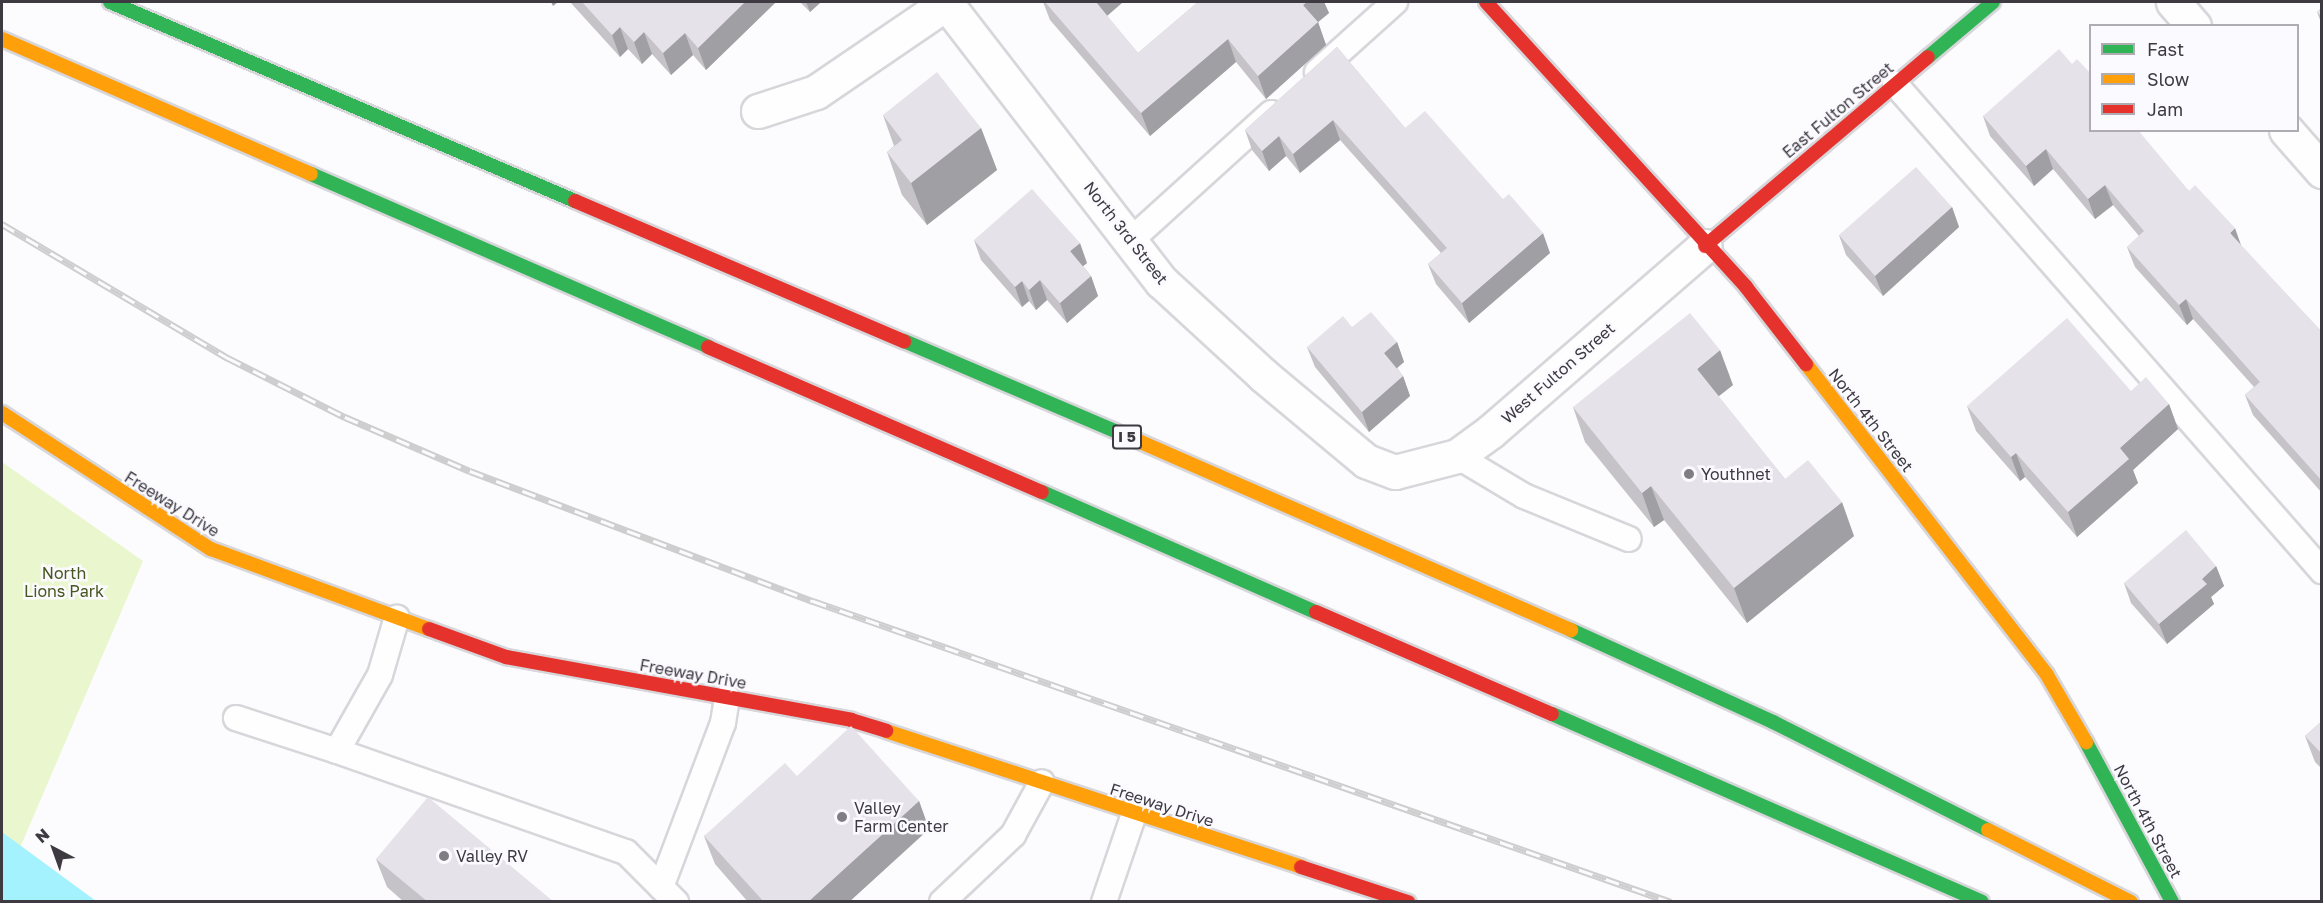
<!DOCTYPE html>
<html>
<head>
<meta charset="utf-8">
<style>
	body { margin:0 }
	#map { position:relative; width:2323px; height:903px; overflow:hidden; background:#fcfbfd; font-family:"Golos Text",sans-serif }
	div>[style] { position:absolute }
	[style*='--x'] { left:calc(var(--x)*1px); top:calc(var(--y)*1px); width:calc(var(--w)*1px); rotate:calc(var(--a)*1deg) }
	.green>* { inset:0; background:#eaf7ce }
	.water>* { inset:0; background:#a3f2fe }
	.roads { filter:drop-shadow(2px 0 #d7d6da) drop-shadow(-2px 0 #d7d6da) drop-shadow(0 2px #d7d6da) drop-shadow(0 -2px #d7d6da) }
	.lane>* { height:24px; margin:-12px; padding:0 12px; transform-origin:12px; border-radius:12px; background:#fffeff }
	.street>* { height:33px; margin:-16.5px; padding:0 16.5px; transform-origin:16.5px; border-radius:16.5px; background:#fffeff }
	.fast>* { height:14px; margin:-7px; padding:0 7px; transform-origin:7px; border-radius:7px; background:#30b455 }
	.slow>* { height:14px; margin:-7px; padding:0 7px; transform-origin:7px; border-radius:7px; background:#ff9f0a }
	.jam>* { height:14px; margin:-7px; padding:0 7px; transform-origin:7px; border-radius:7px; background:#e5322d }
	.rail>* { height:7px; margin-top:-3.5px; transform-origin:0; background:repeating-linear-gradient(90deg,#fbfafe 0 14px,#cecece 0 28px); box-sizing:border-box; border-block:2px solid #cecece }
	.wall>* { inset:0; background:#c5c3c8 }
	.shaded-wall>* { inset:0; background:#a09fa3 }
	.building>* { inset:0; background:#e5e3e9 }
	.dots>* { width:16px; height:16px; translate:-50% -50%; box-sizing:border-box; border:3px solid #fbfafe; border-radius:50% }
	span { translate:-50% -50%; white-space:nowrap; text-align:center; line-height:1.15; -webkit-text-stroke:5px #fbfafe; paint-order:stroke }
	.shield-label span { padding:2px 4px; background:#fbfafe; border:2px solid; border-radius:4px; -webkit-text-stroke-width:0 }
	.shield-label { font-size:15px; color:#3d3a42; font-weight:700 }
	.street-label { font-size:16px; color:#3d3a42 }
	.poi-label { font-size:16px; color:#3d3a42 }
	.left { translate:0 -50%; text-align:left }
	.park-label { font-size:16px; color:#47561f }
	.frame { position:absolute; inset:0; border:3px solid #3d3a42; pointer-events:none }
	.legend { position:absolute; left:2089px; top:24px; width:210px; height:108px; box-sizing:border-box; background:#fbfafe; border:2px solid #afadb3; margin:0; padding:8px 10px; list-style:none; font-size:18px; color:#3d3a42 }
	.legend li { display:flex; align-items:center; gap:12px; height:30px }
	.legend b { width:30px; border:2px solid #afadb3 }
	.north { position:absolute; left:24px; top:819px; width:60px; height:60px; -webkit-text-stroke:4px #fbfafe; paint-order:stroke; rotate:319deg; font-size:16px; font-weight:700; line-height:24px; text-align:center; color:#3d3a42 }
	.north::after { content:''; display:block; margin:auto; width:21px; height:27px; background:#3d3a42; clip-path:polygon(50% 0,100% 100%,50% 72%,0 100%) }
</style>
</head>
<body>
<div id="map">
	<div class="green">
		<div style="clip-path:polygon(2px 462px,143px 561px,13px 864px,2px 855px)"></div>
	</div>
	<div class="water">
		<div style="clip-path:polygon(2px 832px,96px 901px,2px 901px)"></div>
	</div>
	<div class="roads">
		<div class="lane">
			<div style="--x:1317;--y:72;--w:105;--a:-41.9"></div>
			<div style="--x:1895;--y:84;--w:648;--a:48.76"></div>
			<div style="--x:1131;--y:240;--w:189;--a:-42.2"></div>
			<div style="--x:1457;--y:456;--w:78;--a:30.8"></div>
			<div style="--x:1524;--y:496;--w:113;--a:22.3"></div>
			<div style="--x:236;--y:718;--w:106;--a:18.1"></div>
			<div style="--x:337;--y:751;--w:87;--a:-60.5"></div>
			<div style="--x:380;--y:675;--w:60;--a:-73.7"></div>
			<div style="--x:337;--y:751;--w:306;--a:19.3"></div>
			<div style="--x:626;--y:852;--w:71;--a:45"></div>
			<div style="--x:661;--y:887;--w:175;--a:-69.3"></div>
			<div style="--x:723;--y:723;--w:26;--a:-81"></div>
			<div style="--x:942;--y:902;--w:98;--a:-43.3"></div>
			<div style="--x:1013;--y:835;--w:60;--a:-61.3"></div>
			<div style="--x:1104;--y:902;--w:93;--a:-71.2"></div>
		</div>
		<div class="street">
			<div style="--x:2173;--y:2;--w:32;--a:49"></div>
			<div style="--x:946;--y:3;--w:353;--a:52.3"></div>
			<div style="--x:1162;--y:282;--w:137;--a:42.6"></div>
			<div style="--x:1263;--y:375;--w:134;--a:39.9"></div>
			<div style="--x:1366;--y:461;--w:31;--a:21"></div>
			<div style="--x:1395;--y:472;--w:64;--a:-14.5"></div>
			<div style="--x:1457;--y:456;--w:41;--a:-36"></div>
			<div style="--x:1490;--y:432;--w:284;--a:-40.9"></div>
			<div style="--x:758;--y:111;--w:61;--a:-18.1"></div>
			<div style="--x:816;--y:92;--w:160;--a:-34.3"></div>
			<div style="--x:2286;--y:130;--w:55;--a:48.7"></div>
		</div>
		<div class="fast">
			<div style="--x:110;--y:2;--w:506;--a:23.17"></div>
			<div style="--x:1928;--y:57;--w:85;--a:-40.2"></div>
			<div style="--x:311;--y:174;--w:433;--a:23.5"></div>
			<div style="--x:904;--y:341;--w:252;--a:23.1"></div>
			<div style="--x:1042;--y:492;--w:299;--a:23.7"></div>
			<div style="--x:1571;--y:630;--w:222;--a:24.5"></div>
			<div style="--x:1773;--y:722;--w:241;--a:26.7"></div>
			<div style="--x:1552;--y:714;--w:469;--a:23.6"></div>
			<div style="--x:2086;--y:742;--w:182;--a:61.7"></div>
		</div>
		<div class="slow">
			<div style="--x:2;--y:39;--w:337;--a:23.6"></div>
			<div style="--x:1806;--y:364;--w:393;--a:52.2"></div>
			<div style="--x:2047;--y:675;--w:78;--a:59.8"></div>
			<div style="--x:2;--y:413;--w:249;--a:33.1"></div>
			<div style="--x:211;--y:549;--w:232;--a:20.2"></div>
			<div style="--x:1136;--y:440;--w:475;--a:23.6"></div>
			<div style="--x:886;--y:731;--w:437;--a:18.1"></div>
			<div style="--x:1988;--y:830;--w:160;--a:26.7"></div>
		</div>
		<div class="jam">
			<div style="--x:1486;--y:2;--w:386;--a:47.6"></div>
			<div style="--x:1746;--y:287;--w:98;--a:52.1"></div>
			<div style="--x:575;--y:201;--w:358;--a:23.1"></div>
			<div style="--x:1705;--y:246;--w:292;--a:-40.3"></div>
			<div style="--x:708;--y:347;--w:364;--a:23.5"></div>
			<div style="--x:1316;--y:612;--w:257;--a:23.4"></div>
			<div style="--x:429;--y:629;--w:82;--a:20"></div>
			<div style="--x:506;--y:657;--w:351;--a:10.3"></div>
			<div style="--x:851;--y:720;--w:37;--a:17"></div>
			<div style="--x:1301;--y:867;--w:113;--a:18.1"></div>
		</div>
	</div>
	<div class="rail">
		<div style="--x:2;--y:224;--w:263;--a:30.7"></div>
		<div style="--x:228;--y:358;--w:131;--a:26.8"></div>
		<div style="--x:345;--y:417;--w:136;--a:23.4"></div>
		<div style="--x:470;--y:471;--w:367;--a:20.8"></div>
		<div style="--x:813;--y:601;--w:909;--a:19.33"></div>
	</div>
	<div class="wall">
		<div style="clip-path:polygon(570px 2px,776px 2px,706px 70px,693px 55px,671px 75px,652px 54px,642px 64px,628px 49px,620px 57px)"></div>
		<div style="clip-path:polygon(800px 2px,821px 2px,810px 12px)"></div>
		<div style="clip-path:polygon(1043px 2px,1123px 2px,1107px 16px,1138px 53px,1198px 2px,1324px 2px,1329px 13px,1318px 22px,1326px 45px,1266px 99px,1236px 62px,1150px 136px,1050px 20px)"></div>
		<div style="clip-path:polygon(2322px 7px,2322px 25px,2317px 12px)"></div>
		<div style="clip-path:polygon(1337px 47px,1405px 128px,1550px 253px,1469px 323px,1436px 284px,1428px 264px,1441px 253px,1340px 140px,1300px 173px,1286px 156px,1269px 171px,1252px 150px,1245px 130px)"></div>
		<div style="clip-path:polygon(2072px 64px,2189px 191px,2241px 246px,2322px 332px,2322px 493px,2253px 415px,2245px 395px,2254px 387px,2193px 319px,2187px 325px,2135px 267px,2127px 247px,2139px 236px,2113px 205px,2095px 219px,2053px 169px,2034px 186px,1990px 136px,1983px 116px)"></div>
		<div style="clip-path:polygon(883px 115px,981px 128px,997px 170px,927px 225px,902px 195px,887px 152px,894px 146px)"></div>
		<div style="clip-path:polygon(1952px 207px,1959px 227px,1883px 296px,1846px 255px,1839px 235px)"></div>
		<div style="clip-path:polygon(974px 240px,1087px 263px,1083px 266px,1091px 276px,1098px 296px,1067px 323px,1047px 300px,1036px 310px,1029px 301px,1022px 307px,981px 260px)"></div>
		<div style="clip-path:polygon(1352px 327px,1397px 342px,1404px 362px,1397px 368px,1403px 376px,1410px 396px,1369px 432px,1315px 367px,1307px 347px)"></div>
		<div style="clip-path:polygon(1733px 385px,1718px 396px,1785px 479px,1854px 536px,1747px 623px,1664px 520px,1654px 527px,1585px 442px,1573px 407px)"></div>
		<div style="clip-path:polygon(2131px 391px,2169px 404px,2178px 429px,2133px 470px,2138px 483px,2077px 537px,2025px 477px,2020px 481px,1976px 431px,1967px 406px)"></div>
		<div style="clip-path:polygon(2216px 566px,2224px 586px,2211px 597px,2214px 604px,2167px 644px,2131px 603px,2124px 583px)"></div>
		<div style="clip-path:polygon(2322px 721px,2322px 769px,2315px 762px,2305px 736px)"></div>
		<div style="clip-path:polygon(797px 776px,919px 801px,929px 829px,849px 902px,748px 902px,715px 864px,704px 836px)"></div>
		<div style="clip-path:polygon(376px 859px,554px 902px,404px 902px,387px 887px)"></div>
	</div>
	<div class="shaded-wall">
		<div style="clip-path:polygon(551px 2px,558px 2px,553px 6px)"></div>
		<div style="clip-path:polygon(745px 2px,776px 2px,706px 70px,698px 48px)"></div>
		<div style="clip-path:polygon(806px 2px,821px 2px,810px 12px)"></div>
		<div style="clip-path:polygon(1094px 2px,1123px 2px,1101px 21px)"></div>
		<div style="clip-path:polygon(1307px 2px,1324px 2px,1329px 13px,1311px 28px,1303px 5px)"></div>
		<div style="clip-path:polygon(1318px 22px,1326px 45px,1266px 99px,1258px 76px)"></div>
		<div style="clip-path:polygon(620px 27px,628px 49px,620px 57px,612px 35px)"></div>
		<div style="clip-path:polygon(644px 32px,652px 54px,642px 64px,634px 42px)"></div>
		<div style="clip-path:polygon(685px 33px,693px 55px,671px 75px,663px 53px)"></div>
		<div style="clip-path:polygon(1228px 39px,1236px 62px,1150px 136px,1141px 113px)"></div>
		<div style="clip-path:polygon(1333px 120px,1340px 140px,1300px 173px,1293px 154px)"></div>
		<div style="clip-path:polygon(981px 128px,997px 170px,927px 225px,911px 183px)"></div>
		<div style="clip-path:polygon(1279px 136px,1286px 156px,1269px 171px,1262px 151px)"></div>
		<div style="clip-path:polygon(2046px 149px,2053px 169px,2034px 186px,2026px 166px)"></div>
		<div style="clip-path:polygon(2105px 185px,2113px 205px,2095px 219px,2088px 199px)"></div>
		<div style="clip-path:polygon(1952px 207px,1959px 227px,1883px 296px,1875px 276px)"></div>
		<div style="clip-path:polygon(2235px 228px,2242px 248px,2230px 233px)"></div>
		<div style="clip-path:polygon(1543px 233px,1550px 253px,1469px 323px,1462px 303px)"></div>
		<div style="clip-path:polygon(1080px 243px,1087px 263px,1077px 271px,1070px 251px)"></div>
		<div style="clip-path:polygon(1091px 276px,1098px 296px,1067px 323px,1060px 303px)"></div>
		<div style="clip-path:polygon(1040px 280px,1047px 300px,1036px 310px,1029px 290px)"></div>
		<div style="clip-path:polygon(1022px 281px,1029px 301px,1022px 307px,1015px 287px)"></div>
		<div style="clip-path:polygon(2186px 299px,2193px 319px,2187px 325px,2179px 305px)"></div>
		<div style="clip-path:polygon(1397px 342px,1404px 362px,1391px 373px,1384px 353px)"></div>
		<div style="clip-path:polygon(1720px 350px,1733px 385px,1709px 404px,1697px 369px)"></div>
		<div style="clip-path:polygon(1403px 376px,1410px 396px,1369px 432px,1362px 412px)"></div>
		<div style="clip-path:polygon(2169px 404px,2178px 429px,2133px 470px,2138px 483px,2077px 537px,2068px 512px,2120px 448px)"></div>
		<div style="clip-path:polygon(2016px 453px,2025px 477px,2020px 481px,2011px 457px)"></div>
		<div style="clip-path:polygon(1651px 486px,1664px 520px,1654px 527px,1642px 493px)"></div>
		<div style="clip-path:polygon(1842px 502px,1854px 536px,1747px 623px,1734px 588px)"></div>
		<div style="clip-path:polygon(2216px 566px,2224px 586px,2211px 597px,2214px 604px,2167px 644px,2159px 624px,2202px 579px)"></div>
		<div style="clip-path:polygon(919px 801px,929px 829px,849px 902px,808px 902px)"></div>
	</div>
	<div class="building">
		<div style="clip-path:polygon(582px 2px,745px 2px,698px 48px,685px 33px,663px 53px,644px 32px,634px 42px,620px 27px,612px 35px)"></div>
		<div style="clip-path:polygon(1045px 2px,1096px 2px,1138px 53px,1198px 2px,1307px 2px,1303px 5px,1318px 22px,1258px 76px,1228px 39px,1141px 113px)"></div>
		<div style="clip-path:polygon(2322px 7px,2322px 17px,2317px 12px)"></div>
		<div style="clip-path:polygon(1337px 47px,1405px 128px,1425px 111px,1503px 199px,1509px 194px,1543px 233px,1462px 303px,1428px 264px,1447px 248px,1333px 120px,1293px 154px,1279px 136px,1262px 151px,1245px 130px)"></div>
		<div style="clip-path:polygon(2059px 49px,2072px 64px,2077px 59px,2091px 74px,2091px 130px,2138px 130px,2189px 191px,2195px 185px,2235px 228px,2230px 233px,2322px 332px,2322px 481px,2245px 395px,2260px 382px,2186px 299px,2179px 305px,2127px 247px,2144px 231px,2105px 185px,2088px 199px,2046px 149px,2026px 166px,1983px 116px)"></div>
		<div style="clip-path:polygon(937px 72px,981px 128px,911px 183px,887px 152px,902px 140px,883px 115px)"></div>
		<div style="clip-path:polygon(1916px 167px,1952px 207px,1875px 276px,1839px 235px)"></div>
		<div style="clip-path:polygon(1032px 189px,1080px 243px,1070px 251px,1091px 276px,1060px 303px,1040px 280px,1029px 290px,1022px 281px,1015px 287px,974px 240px)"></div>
		<div style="clip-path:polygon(1371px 312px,1397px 342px,1384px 353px,1403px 376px,1362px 412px,1307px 347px,1343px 316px,1352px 327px)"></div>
		<div style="clip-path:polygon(1690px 313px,1720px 350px,1697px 369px,1785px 479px,1808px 460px,1842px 502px,1734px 588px,1651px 486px,1642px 493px,1573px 407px)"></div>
		<div style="clip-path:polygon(2067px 318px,2131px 391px,2146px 377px,2169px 404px,2120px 448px,2129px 459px,2068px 512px,2016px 453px,2011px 457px,1967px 406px)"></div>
		<div style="clip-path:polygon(2186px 530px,2216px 566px,2202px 579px,2207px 584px,2159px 624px,2124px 583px)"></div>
		<div style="clip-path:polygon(2322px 721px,2322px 754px,2305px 736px)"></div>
		<div style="clip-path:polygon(851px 726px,919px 801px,808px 902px,764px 902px,704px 836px,785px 763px,797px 776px)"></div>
		<div style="clip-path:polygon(428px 797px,554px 902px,428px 902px,376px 859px)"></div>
	</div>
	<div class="dots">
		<div style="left:1689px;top:474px;background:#807e83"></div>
		<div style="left:842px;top:817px;background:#807e83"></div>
		<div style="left:444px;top:856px;background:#807e83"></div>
	</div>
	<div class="shield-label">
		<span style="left:1127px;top:437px">I 5</span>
	</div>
	<div class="street-label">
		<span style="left:1838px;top:110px;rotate:-40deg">East Fulton Street</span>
		<span style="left:1126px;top:233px;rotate:52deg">North 3rd Street</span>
		<span style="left:1558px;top:373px;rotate:-41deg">West Fulton Street</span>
		<span style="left:1871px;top:420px;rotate:52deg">North 4th Street</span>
		<span style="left:172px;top:504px;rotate:32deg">Freeway Drive</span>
		<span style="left:693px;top:674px;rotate:10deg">Freeway Drive</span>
		<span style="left:1162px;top:805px;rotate:18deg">Freeway Drive</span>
		<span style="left:2148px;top:821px;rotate:62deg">North 4th Street</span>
	</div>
	<div class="poi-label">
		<span class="left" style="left:1701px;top:474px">Youthnet</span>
		<span class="left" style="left:854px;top:817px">Valley<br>Farm Center</span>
		<span class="left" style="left:456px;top:856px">Valley RV</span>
	</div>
	<div class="park-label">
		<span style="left:64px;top:582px">North<br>Lions Park</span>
	</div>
	<div class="frame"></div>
	<ul class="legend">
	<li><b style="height:8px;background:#30b455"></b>Fast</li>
	<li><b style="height:8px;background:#ff9f0a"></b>Slow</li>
	<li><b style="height:8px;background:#e5322d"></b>Jam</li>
	</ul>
	<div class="north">N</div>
</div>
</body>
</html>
